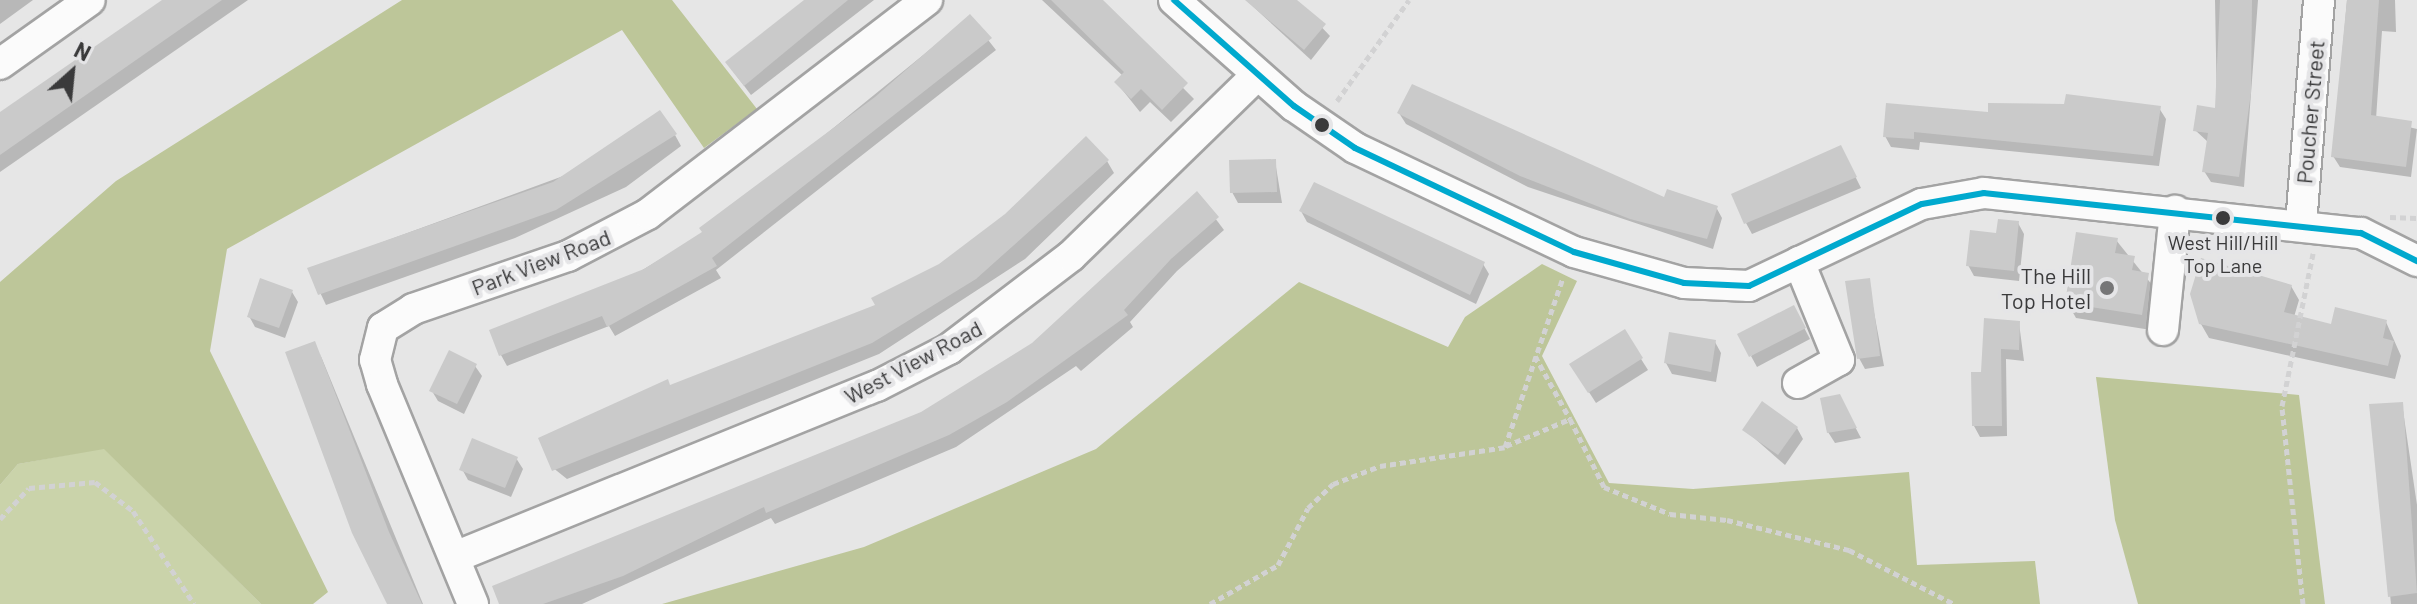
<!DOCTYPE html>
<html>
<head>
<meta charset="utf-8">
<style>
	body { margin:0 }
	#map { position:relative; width:2417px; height:604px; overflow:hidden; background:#e6e6e6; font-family:Barlow,sans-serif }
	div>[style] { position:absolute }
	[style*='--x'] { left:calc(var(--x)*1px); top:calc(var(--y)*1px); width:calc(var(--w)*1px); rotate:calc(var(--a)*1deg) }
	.green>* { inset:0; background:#cad3aa }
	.forest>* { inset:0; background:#bdc699 }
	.shadow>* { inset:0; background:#0003 }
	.building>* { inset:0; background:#cacaca }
	.path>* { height:5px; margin-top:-2.5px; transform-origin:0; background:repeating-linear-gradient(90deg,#d2d2d3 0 6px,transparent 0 10px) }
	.roads { filter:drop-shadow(2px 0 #a3a3a3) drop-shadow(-2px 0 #a3a3a3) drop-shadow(0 2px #a3a3a3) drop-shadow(0 -2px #a3a3a3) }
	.minor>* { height:30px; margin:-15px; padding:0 15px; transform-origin:15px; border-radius:15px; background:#fbfbfb }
	.bus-1>* { height:6px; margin:-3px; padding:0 3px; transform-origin:3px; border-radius:3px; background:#00a9ce }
	.dots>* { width:22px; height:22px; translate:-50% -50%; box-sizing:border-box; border:4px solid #e5e5e7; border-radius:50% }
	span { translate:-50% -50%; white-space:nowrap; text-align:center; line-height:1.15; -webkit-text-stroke:8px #e5e5e7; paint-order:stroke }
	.bus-label { font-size:20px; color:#3a3a3b }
	.street-label { font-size:22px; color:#3a3a3b }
	.poi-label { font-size:22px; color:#3a3a3b }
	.right { translate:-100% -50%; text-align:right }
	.north { position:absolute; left:32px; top:32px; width:80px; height:80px; -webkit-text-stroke:6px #e5e5e7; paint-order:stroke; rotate:27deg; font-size:22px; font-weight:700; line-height:32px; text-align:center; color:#3a3a3b }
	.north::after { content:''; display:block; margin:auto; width:28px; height:36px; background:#3a3a3b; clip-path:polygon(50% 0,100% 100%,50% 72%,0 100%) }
</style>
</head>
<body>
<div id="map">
	<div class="green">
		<div style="clip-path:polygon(104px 448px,261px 604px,0 604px,0 485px,18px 464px)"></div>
	</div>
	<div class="forest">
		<div style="clip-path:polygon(402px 0,672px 0,757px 109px,704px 148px,622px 30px,227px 249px,210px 351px,328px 592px,313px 604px,261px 604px,104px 449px,18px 464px,0 485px,0 282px,116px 181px)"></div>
		<div style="clip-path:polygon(1542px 264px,1577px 281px,1542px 356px,1609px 483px,1693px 489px,1909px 472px,1917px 565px,2035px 561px,2040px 604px,662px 604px,864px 547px,1096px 449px,1299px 282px,1448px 347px,1465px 317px)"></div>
		<div style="clip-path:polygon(2096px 377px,2299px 395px,2325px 604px,2138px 604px,2115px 520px)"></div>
	</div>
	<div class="shadow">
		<div style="clip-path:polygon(0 0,33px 0,0 24px)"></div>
		<div style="clip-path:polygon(171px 0,248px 0,0 172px,0 117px)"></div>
		<div style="clip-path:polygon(808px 0,874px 0,751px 95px,727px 63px)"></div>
		<div style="clip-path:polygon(1042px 0,1096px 0,1194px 99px,1171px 122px,1150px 102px,1140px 112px,1116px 82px,1123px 76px)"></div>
		<div style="clip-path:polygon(1246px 0,1296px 0,1330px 36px,1311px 60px)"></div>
		<div style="clip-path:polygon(2215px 0,2258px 0,2244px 187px,2211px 182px,2204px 171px,2208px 142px,2195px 130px,2217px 110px)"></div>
		<div style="clip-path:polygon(2347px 0,2395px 0,2396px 32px,2382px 31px,2376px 119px,2417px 129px,2411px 177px,2340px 167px,2333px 156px)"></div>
		<div style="clip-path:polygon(970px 17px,996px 50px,716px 270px,721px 278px,615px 336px,609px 326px,507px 366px,501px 355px,704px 233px)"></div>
		<div style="clip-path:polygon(2159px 108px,2166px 119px,2159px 166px,1920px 142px,1919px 150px,1891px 147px,1885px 136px,1989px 114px)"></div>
		<div style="clip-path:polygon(1399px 113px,1666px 200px,1716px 207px,1722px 218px,1713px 249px,1528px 187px,1406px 124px)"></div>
		<div style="clip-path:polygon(675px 135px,681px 146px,626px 187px,515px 238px,326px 305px,309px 269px)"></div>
		<div style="clip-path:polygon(1846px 158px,1861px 188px,1752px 234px,1746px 223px)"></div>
		<div style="clip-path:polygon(1107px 161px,1114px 173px,1025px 259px,879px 354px,567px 479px,552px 467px,878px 306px)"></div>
		<div style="clip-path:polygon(1275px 161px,1282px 203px,1238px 203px,1232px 192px)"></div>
		<div style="clip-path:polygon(1197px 194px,1224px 230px,1177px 271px,1130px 322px,1133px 327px,1081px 371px,1076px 366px,956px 447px,775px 524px,771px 518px,582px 604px,501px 604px,922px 414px,1033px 345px)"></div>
		<div style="clip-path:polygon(1301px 211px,1483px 264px,1489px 274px,1476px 304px,1307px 222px)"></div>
		<div style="clip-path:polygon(2018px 223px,2024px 234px,2019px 281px,1974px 276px,1968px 265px)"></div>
		<div style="clip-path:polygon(2116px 240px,2157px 291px,2151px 330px,2076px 318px,2067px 302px)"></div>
		<div style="clip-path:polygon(1868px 280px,1884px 366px,1865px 369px,1859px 358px)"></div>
		<div style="clip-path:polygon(2291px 286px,2299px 300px,2294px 317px,2333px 326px,2386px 322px,2401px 356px,2395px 379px,2209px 338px,2201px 324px)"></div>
		<div style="clip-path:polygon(292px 292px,298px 302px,285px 338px,255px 327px,249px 316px)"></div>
		<div style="clip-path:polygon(1799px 318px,1810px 339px,1757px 367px,1751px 356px)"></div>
		<div style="clip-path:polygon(2019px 323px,2024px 361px,2006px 359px,2007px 436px,1980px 437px,1974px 426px,1983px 374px)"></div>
		<div style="clip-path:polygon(1624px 332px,1648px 370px,1596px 403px,1578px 375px)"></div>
		<div style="clip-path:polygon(1715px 342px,1721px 353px,1716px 382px,1672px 374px,1666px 363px)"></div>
		<div style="clip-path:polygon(320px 354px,423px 604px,390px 604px)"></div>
		<div style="clip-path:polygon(475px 366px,482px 376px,464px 414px,438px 401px,432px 391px)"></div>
		<div style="clip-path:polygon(2402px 404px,2417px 505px,2417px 604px,2391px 604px,2371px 406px)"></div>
		<div style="clip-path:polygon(1845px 408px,1861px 438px,1835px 443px,1828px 432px)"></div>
		<div style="clip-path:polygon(1797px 428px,1803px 439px,1785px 465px,1745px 430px)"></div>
		<div style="clip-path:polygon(516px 458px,523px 469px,511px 497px,468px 480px,462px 469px)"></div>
	</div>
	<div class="building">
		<div style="clip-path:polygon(162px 0,222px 0,0 155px,0 112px)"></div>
		<div style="clip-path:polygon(804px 0,848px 0,744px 86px,725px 62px)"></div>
		<div style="clip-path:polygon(1051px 0,1103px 0,1188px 83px,1162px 110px,1141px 89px,1131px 99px,1114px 82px,1124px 72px)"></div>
		<div style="clip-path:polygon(1245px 0,1297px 0,1326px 24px,1304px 50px)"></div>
		<div style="clip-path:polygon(2220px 0,2252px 0,2251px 93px,2239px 177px,2202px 172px,2208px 133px,2193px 131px,2197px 105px,2215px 108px)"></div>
		<div style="clip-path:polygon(2347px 0,2379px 0,2371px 115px,2412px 121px,2406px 167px,2331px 157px)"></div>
		<div style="clip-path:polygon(970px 14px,992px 38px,712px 258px,717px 266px,607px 327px,602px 316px,499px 356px,489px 330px,644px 269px,702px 232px,699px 228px,875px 97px)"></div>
		<div style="clip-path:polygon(1412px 84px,1664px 197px,1667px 189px,1718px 206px,1707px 239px,1630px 219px,1520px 176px,1397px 113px)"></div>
		<div style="clip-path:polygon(2066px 94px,2161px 106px,2153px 156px,1914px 132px,1914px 139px,1883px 137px,1886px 103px,1988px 112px,1988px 103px,2064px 104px)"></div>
		<div style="clip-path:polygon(660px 110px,677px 134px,556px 210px,318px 295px,307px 268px,553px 182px)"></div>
		<div style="clip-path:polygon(1086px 136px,1109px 160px,976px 279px,872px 343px,552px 471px,538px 438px,668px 379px,670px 385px,875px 305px,871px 298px,939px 264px,1005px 214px)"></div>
		<div style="clip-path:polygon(1841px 145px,1857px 177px,1744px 224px,1731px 194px)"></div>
		<div style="clip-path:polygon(1276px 159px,1277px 192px,1230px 193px,1229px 160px)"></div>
		<div style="clip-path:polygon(1314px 182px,1485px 262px,1470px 295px,1299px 211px)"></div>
		<div style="clip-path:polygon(1197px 191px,1219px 217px,1171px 259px,1124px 310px,1128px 315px,1007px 402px,949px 435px,766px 513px,764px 507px,623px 576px,543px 604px,499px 604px,492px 586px,921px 412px,1032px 343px)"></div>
		<div style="clip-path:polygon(1998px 219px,2019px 221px,2014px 271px,1966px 266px,1970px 230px,1996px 233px)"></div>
		<div style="clip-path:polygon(2076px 232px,2118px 238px,2115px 253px,2135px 256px,2132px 270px,2149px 273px,2142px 315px,2065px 303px)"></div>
		<div style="clip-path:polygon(2201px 258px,2292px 285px,2284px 312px,2331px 324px,2335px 307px,2387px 320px,2383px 338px,2394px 341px,2388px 366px,2199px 324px,2190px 294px)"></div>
		<div style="clip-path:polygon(260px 278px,293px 290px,279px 328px,247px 317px)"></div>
		<div style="clip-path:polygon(1870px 278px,1880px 356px,1857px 359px,1845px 281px)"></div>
		<div style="clip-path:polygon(1794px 305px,1806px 328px,1749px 357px,1737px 334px)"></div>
		<div style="clip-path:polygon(1984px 318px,2020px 321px,2019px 350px,2001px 349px,2002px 426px,1972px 426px,1971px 372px,1981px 372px)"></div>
		<div style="clip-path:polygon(1625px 329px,1643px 358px,1588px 393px,1569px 364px)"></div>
		<div style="clip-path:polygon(1669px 332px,1716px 340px,1711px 372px,1664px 363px)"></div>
		<div style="clip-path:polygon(315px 341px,389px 532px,422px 604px,387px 604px,352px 533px,285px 352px)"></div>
		<div style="clip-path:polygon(449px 350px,477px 364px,457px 404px,429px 391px)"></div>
		<div style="clip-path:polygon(1840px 394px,1857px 428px,1827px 433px,1820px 398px)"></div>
		<div style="clip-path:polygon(1762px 401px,1798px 427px,1778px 455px,1742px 430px)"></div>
		<div style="clip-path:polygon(2403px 402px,2417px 593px,2388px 597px,2369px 404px)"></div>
		<div style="clip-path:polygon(472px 438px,518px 457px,505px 488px,459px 470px)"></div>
	</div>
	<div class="path">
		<div style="--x:1337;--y:101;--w:124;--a:-54.5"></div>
		<div style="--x:2390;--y:217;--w:27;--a:2"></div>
		<div style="--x:1535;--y:356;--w:72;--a:60.9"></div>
		<div style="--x:1506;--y:446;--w:69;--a:-22.9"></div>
		<div style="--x:1570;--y:419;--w:76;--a:63.4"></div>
		<div style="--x:1604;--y:487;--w:71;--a:22.2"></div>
		<div style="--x:1670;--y:514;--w:57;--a:6"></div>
		<div style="--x:1727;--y:520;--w:126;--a:13.8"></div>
		<div style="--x:1849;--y:550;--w:118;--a:27.2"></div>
		<div style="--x:0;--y:519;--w:42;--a:-46.9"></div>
		<div style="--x:29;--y:488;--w:66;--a:-5.2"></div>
		<div style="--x:95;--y:482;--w:48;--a:37.3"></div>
		<div style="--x:133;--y:511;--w:111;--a:56.7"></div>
		<div style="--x:1210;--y:604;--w:78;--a:-29.8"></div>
		<div style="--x:1278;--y:565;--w:64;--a:-62.2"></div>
		<div style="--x:1308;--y:508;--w:35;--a:-44"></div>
		<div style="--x:1333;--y:484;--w:50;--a:-21"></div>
		<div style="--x:1380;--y:466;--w:126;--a:-8.6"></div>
		<div style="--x:1505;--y:447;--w:179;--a:-71.1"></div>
		<div style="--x:2303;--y:604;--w:199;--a:-96.1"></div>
		<div style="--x:2282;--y:406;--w:156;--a:-78.5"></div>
	</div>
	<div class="roads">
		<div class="minor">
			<div style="--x:1174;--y:0;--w:160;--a:41.5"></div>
			<div style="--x:1294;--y:106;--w:74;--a:34.5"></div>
			<div style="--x:1355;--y:148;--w:242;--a:25.4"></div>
			<div style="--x:1574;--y:252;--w:114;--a:15.7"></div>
			<div style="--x:1684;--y:283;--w:65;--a:2.6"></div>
			<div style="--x:1749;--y:286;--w:191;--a:-25.4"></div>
			<div style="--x:1922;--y:204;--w:63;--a:-10.1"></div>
			<div style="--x:1984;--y:193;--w:379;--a:6.1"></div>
			<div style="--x:2361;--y:233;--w:63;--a:26.6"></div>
			<div style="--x:0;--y:64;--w:110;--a:-35.4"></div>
			<div style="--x:2301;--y:224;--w:225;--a:-85.4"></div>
			<div style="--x:2163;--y:330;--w:120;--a:-84.2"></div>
			<div style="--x:1798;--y:383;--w:47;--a:-29.3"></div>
			<div style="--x:1839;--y:360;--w:106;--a:-112.2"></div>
			<div style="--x:455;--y:557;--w:455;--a:-22.1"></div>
			<div style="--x:877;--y:386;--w:81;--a:-27.2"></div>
			<div style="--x:949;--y:349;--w:153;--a:-37.3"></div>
			<div style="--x:1071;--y:256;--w:260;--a:-44.2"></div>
			<div style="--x:473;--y:604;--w:238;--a:-112.5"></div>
			<div style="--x:382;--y:384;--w:25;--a:-106"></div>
			<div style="--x:375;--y:360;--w:33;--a:-76"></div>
			<div style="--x:383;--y:328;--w:36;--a:-32"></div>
			<div style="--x:413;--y:309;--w:164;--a:-18.9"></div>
			<div style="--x:568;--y:256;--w:90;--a:-27.7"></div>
			<div style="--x:648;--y:214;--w:352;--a:-37.5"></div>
		</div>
	</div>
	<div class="bus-1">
		<div style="--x:1174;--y:0;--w:160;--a:41.5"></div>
		<div style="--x:1294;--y:106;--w:74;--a:34.5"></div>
		<div style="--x:1355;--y:148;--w:242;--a:25.4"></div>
		<div style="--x:1574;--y:252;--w:114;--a:15.7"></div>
		<div style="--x:1684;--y:283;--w:65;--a:2.6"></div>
		<div style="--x:1749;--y:286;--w:191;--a:-25.4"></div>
		<div style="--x:1922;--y:204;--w:63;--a:-10.1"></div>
		<div style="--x:1984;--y:193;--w:379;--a:6.1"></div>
		<div style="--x:2361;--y:233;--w:63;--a:26.6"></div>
	</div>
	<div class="dots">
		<div style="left:1322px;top:125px;background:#3a3a3b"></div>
		<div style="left:2223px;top:218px;background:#3a3a3b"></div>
		<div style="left:2107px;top:288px;background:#767677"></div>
	</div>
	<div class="bus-label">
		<span style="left:2223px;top:254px">West Hill/Hill<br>Top Lane</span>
	</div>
	<div class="street-label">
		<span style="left:2310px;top:112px;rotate:-85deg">Poucher Street</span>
		<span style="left:541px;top:262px;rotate:-21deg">Park View Road</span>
		<span style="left:913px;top:362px;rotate:-28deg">West View Road</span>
	</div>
	<div class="poi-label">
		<span class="right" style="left:2091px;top:288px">The Hill<br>Top Hotel</span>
	</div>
	<div class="north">N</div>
</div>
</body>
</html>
